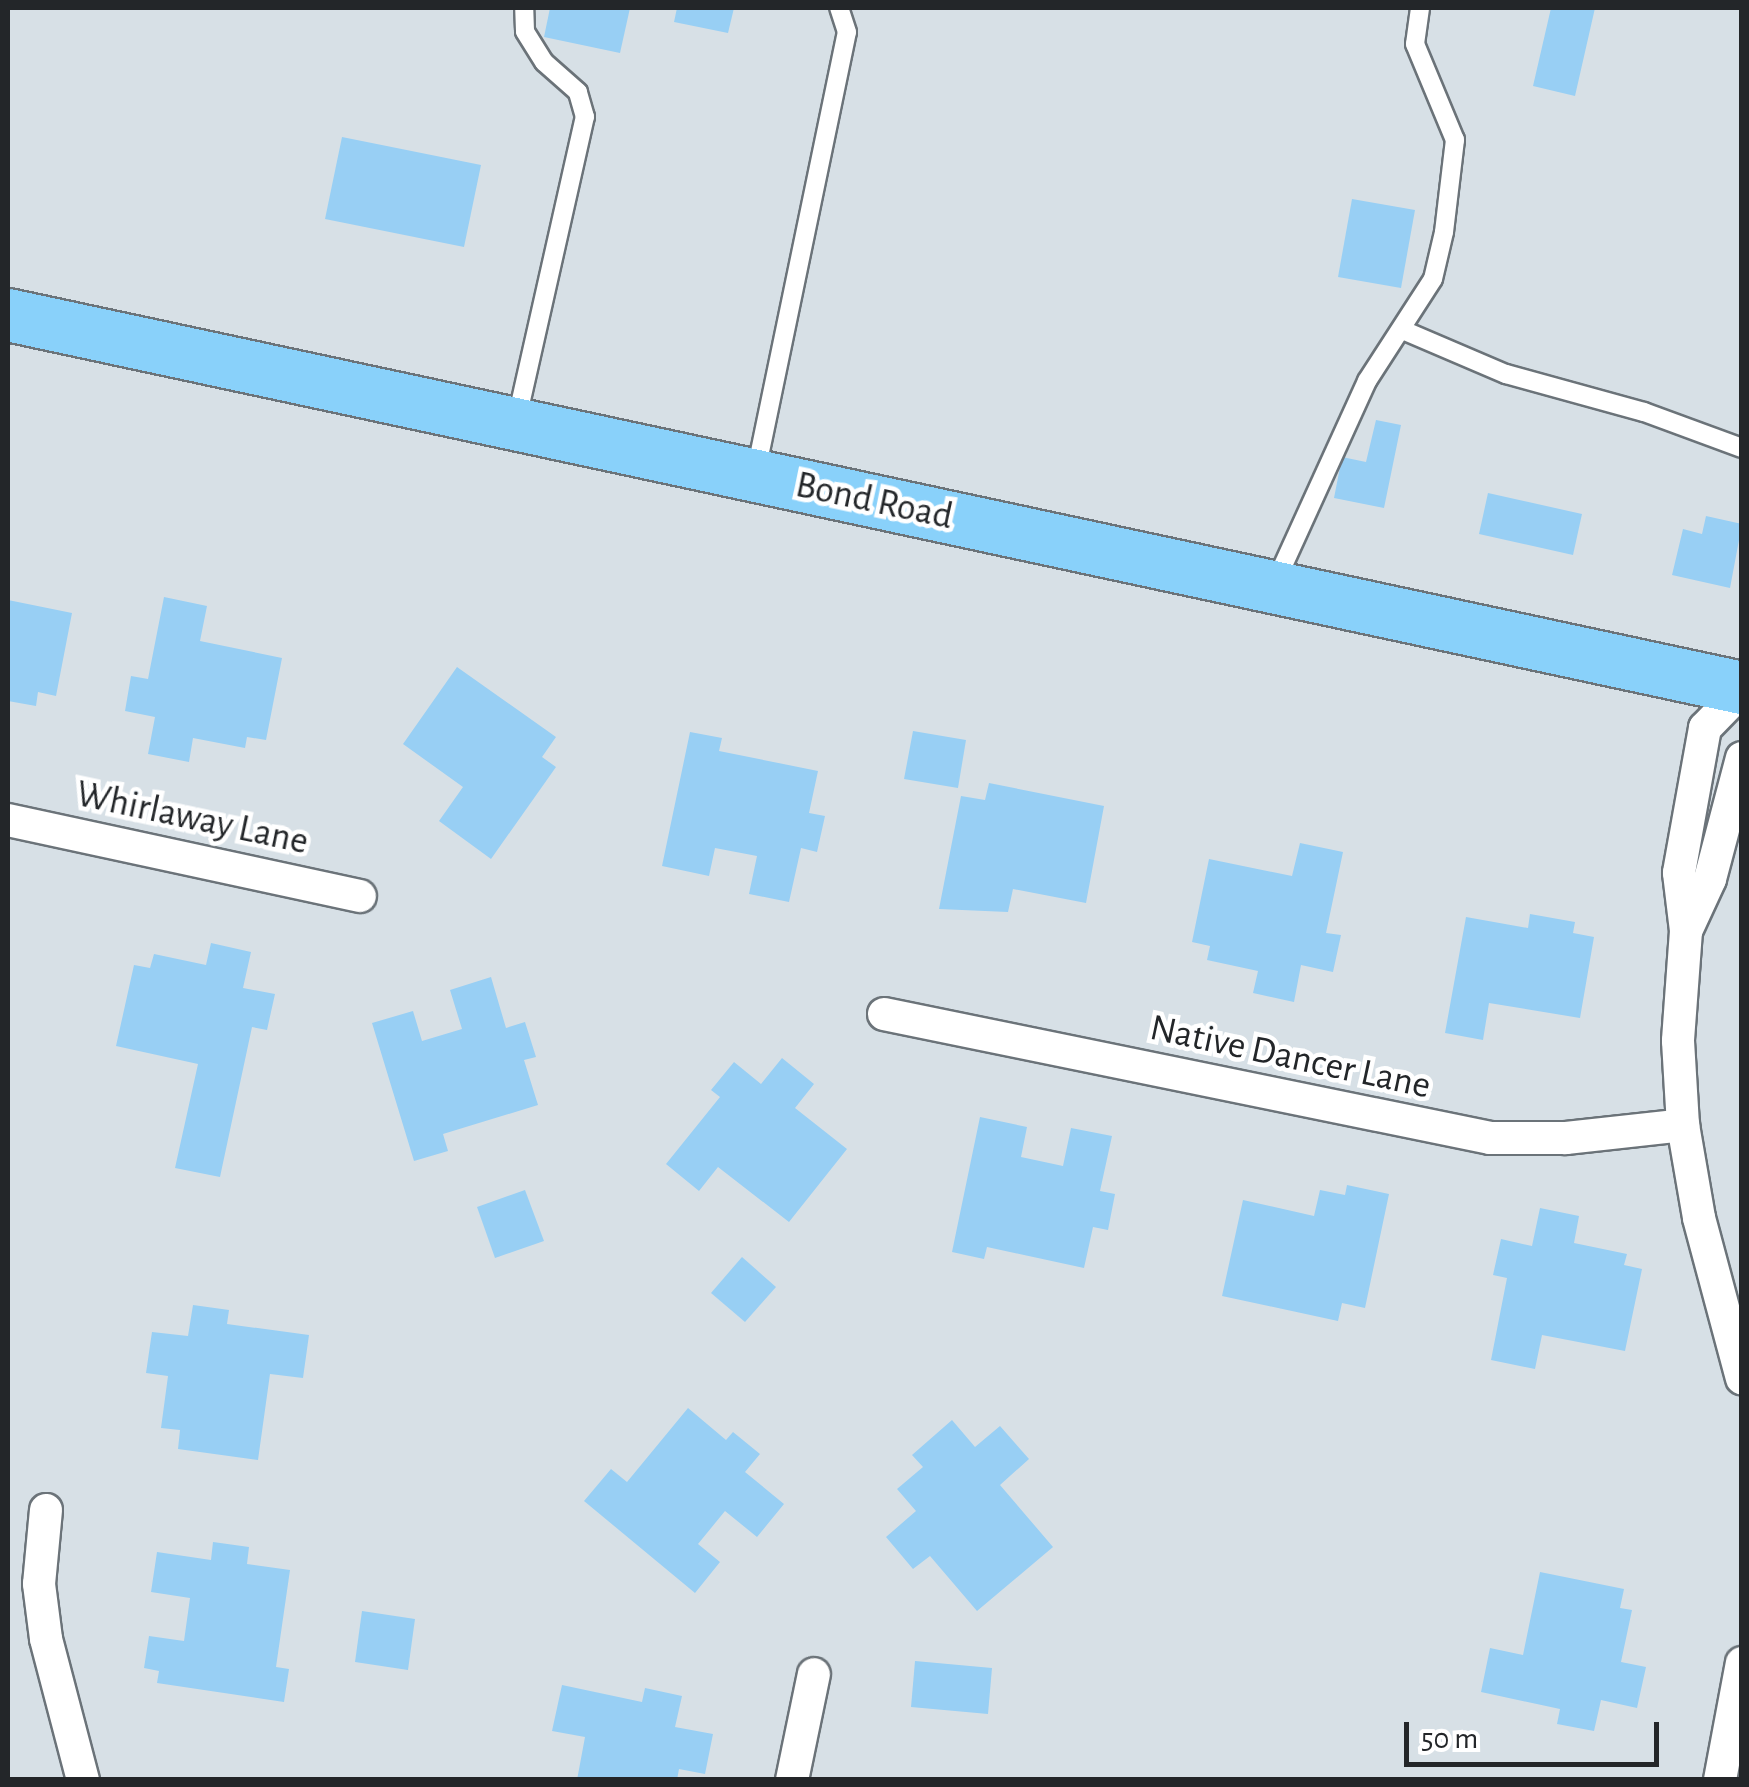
<!DOCTYPE html>
<html>
<head>
<meta charset="utf-8">
<style>
	body { margin:0 }
	#map { position:relative; width:1749px; height:1787px; overflow:hidden; background:#d7e0e6; font-family:"Alegreya Sans",sans-serif }
	div>[style] { position:absolute }
	[style*='--x'] { left:calc(var(--x)*1px); top:calc(var(--y)*1px); width:calc(var(--w)*1px); rotate:calc(var(--a)*1deg) }
	.building>* { inset:0; background:#98cff4 }
	.roads { filter:drop-shadow(2px 0 #6b7379) drop-shadow(-2px 0 #6b7379) drop-shadow(0 2px #6b7379) drop-shadow(0 -2px #6b7379) }
	.service>* { height:18px; margin:-9px; padding:0 9px; transform-origin:9px; border-radius:9px; background:#fff }
	.minor>* { height:32px; margin:-16px; padding:0 16px; transform-origin:16px; border-radius:16px; background:#fff }
	.primary>* { height:52px; margin:-26px; padding:0 26px; transform-origin:26px; border-radius:26px; background:#89d1fa }
	span { translate:-50% -50%; white-space:nowrap; text-align:center; line-height:1.15; -webkit-text-stroke:9px #fff; paint-order:stroke }
	.street-label { font-size:38px; color:#232629 }
	.frame { position:absolute; inset:0; border:10px solid #232629; pointer-events:none }
	.scale { position:absolute; left:1404px; top:1722px; width:255px; height:45px; box-sizing:border-box; border:5px solid #232629; border-top:0; padding-left:12px; font-size:30px; line-height:35px; white-space:nowrap; color:#232629; -webkit-text-stroke:8px #fff; paint-order:stroke }
</style>
</head>
<body>
<div id="map">
	<div class="building">
		<div style="clip-path:polygon(550px 8px,630px 8px,620px 53px,544px 37px)"></div>
		<div style="clip-path:polygon(677px 8px,734px 8px,728px 33px,674px 22px)"></div>
		<div style="clip-path:polygon(1551px 8px,1595px 8px,1575px 96px,1533px 86px)"></div>
		<div style="clip-path:polygon(342px 137px,481px 165px,464px 247px,325px 219px)"></div>
		<div style="clip-path:polygon(1352px 199px,1415px 210px,1401px 288px,1338px 277px)"></div>
		<div style="clip-path:polygon(1376px 420px,1401px 425px,1384px 508px,1334px 498px,1342px 457px,1366px 462px)"></div>
		<div style="clip-path:polygon(1488px 493px,1582px 514px,1573px 555px,1479px 534px)"></div>
		<div style="clip-path:polygon(1706px 516px,1742px 524px,1730px 588px,1672px 575px,1683px 529px,1702px 534px)"></div>
		<div style="clip-path:polygon(164px 597px,207px 606px,200px 641px,282px 658px,266px 740px,247px 737px,245px 748px,193px 738px,189px 762px,148px 754px,155px 717px,125px 711px,131px 676px,148px 679px)"></div>
		<div style="clip-path:polygon(8px 600px,72px 613px,56px 696px,38px 692px,36px 706px,8px 701px)"></div>
		<div style="clip-path:polygon(457px 667px,556px 737px,542px 757px,556px 767px,491px 859px,439px 821px,463px 787px,403px 744px)"></div>
		<div style="clip-path:polygon(913px 731px,966px 740px,958px 788px,904px 779px)"></div>
		<div style="clip-path:polygon(690px 732px,722px 738px,719px 751px,818px 771px,809px 813px,825px 816px,817px 852px,801px 848px,789px 902px,749px 894px,757px 856px,715px 848px,709px 876px,662px 866px)"></div>
		<div style="clip-path:polygon(989px 783px,1104px 806px,1086px 903px,1013px 889px,1008px 912px,939px 909px,961px 796px,985px 800px)"></div>
		<div style="clip-path:polygon(1300px 843px,1343px 852px,1326px 933px,1341px 935px,1333px 972px,1301px 965px,1294px 1002px,1253px 993px,1258px 971px,1207px 960px,1210px 946px,1192px 942px,1209px 859px,1292px 876px)"></div>
		<div style="clip-path:polygon(1530px 914px,1575px 922px,1573px 933px,1594px 937px,1580px 1018px,1489px 1003px,1483px 1040px,1445px 1033px,1466px 917px,1528px 928px)"></div>
		<div style="clip-path:polygon(211px 943px,251px 952px,243px 988px,275px 994px,267px 1030px,252px 1027px,220px 1177px,175px 1168px,198px 1064px,116px 1046px,134px 965px,150px 968px,154px 954px,206px 965px)"></div>
		<div style="clip-path:polygon(491px 977px,506px 1028px,525px 1022px,536px 1057px,524px 1060px,538px 1105px,443px 1134px,448px 1151px,414px 1161px,372px 1023px,413px 1011px,422px 1041px,462px 1029px,450px 990px)"></div>
		<div style="clip-path:polygon(782px 1058px,814px 1084px,795px 1108px,847px 1149px,789px 1222px,718px 1167px,699px 1191px,666px 1164px,720px 1097px,711px 1090px,734px 1062px,761px 1084px)"></div>
		<div style="clip-path:polygon(980px 1117px,1027px 1127px,1021px 1157px,1063px 1166px,1071px 1128px,1112px 1136px,1100px 1191px,1115px 1194px,1108px 1230px,1093px 1227px,1084px 1268px,987px 1247px,984px 1259px,952px 1252px)"></div>
		<div style="clip-path:polygon(1347px 1185px,1389px 1194px,1365px 1308px,1342px 1303px,1338px 1321px,1222px 1296px,1243px 1200px,1314px 1216px,1320px 1190px,1345px 1195px)"></div>
		<div style="clip-path:polygon(525px 1190px,544px 1241px,495px 1258px,477px 1207px)"></div>
		<div style="clip-path:polygon(1540px 1208px,1579px 1216px,1574px 1243px,1627px 1254px,1624px 1265px,1642px 1269px,1625px 1351px,1542px 1335px,1535px 1369px,1491px 1360px,1507px 1278px,1493px 1275px,1501px 1239px,1532px 1246px)"></div>
		<div style="clip-path:polygon(742px 1257px,776px 1287px,745px 1322px,711px 1293px)"></div>
		<div style="clip-path:polygon(193px 1305px,229px 1310px,227px 1324px,309px 1335px,303px 1378px,270px 1374px,258px 1460px,178px 1449px,180px 1430px,161px 1428px,168px 1376px,146px 1373px,152px 1332px,188px 1336px)"></div>
		<div style="clip-path:polygon(688px 1408px,726px 1440px,733px 1432px,760px 1454px,745px 1472px,784px 1504px,757px 1537px,725px 1511px,698px 1544px,720px 1562px,695px 1593px,584px 1501px,611px 1469px,627px 1482px)"></div>
		<div style="clip-path:polygon(952px 1420px,975px 1447px,1000px 1426px,1029px 1459px,1000px 1485px,1053px 1547px,977px 1611px,930px 1556px,913px 1569px,886px 1537px,916px 1511px,897px 1489px,923px 1467px,912px 1455px)"></div>
		<div style="clip-path:polygon(213px 1542px,249px 1547px,247px 1564px,290px 1570px,276px 1667px,289px 1669px,284px 1702px,157px 1683px,159px 1671px,144px 1668px,149px 1636px,184px 1641px,190px 1598px,151px 1592px,157px 1552px,211px 1560px)"></div>
		<div style="clip-path:polygon(1540px 1572px,1624px 1589px,1620px 1608px,1632px 1610px,1621px 1662px,1646px 1667px,1637px 1708px,1601px 1700px,1594px 1731px,1557px 1724px,1560px 1709px,1481px 1692px,1490px 1648px,1523px 1655px)"></div>
		<div style="clip-path:polygon(362px 1611px,415px 1619px,408px 1670px,355px 1662px)"></div>
		<div style="clip-path:polygon(915px 1661px,992px 1668px,988px 1714px,911px 1707px)"></div>
		<div style="clip-path:polygon(562px 1685px,642px 1702px,645px 1688px,682px 1696px,675px 1727px,713px 1734px,705px 1774px,679px 1769px,677px 1780px,577px 1780px,585px 1737px,552px 1731px)"></div>
	</div>
	<div class="roads">
		<div class="service">
			<div style="--x:1405;--y:331;--w:110;--a:23.1"></div>
			<div style="--x:1506;--y:374;--w:143;--a:15.4"></div>
			<div style="--x:1644;--y:412;--w:104;--a:20.2"></div>
			<div style="--x:517;--y:418;--w:309;--a:-77.3"></div>
			<div style="--x:585;--y:117;--w:26;--a:-106"></div>
			<div style="--x:578;--y:92;--w:45;--a:-138.6"></div>
			<div style="--x:544;--y:62;--w:36;--a:-122"></div>
			<div style="--x:525;--y:31;--w:23;--a:-92"></div>
			<div style="--x:756;--y:471;--w:448;--a:-78.3"></div>
			<div style="--x:847;--y:32;--w:25;--a:-108"></div>
			<div style="--x:1275;--y:583;--w:222;--a:-65.5"></div>
			<div style="--x:1367;--y:381;--w:121;--a:-57.1"></div>
			<div style="--x:1433;--y:279;--w:48;--a:-76.8"></div>
			<div style="--x:1444;--y:232;--w:93;--a:-83.2"></div>
			<div style="--x:1455;--y:140;--w:104;--a:-112.6"></div>
			<div style="--x:1415;--y:44;--w:36;--a:-82"></div>
		</div>
		<div class="minor">
			<div style="--x:1742;--y:690;--w:53;--a:134.2"></div>
			<div style="--x:1705;--y:728;--w:147;--a:100.2"></div>
			<div style="--x:1679;--y:873;--w:58;--a:83.1"></div>
			<div style="--x:1686;--y:931;--w:110;--a:94.2"></div>
			<div style="--x:1678;--y:1041;--w:84;--a:86.6"></div>
			<div style="--x:1683;--y:1125;--w:94;--a:80.2"></div>
			<div style="--x:1699;--y:1218;--w:166;--a:75"></div>
			<div style="--x:8;--y:820;--w:360;--a:12.2"></div>
			<div style="--x:1686;--y:931;--w:57;--a:-65.2"></div>
			<div style="--x:1710;--y:879;--w:125;--a:-75.2"></div>
			<div style="--x:884;--y:1014;--w:619;--a:11.56"></div>
			<div style="--x:1490;--y:1138;--w:76;--a:0"></div>
			<div style="--x:1566;--y:1138;--w:118;--a:-6.3"></div>
			<div style="--x:46;--y:1510;--w:74;--a:95.4"></div>
			<div style="--x:39;--y:1584;--w:55;--a:82.7"></div>
			<div style="--x:46;--y:1639;--w:146;--a:75.3"></div>
			<div style="--x:792;--y:1780;--w:108;--a:-78.3"></div>
			<div style="--x:1720;--y:1780;--w:119;--a:-79.4"></div>
		</div>
		<div class="primary">
			<div style="--x:8;--y:315;--w:1774;--a:12.14"></div>
		</div>
	</div>
	<div class="street-label">
		<span style="left:874px;top:502px;rotate:12deg">Bond Road</span>
		<span style="left:192px;top:819px;rotate:12deg">Whirlaway Lane</span>
		<span style="left:1290px;top:1058px;rotate:12deg">Native Dancer Lane</span>
	</div>
	<div class="frame"></div>
	<div class="scale">50 m</div>
</div>
</body>
</html>
